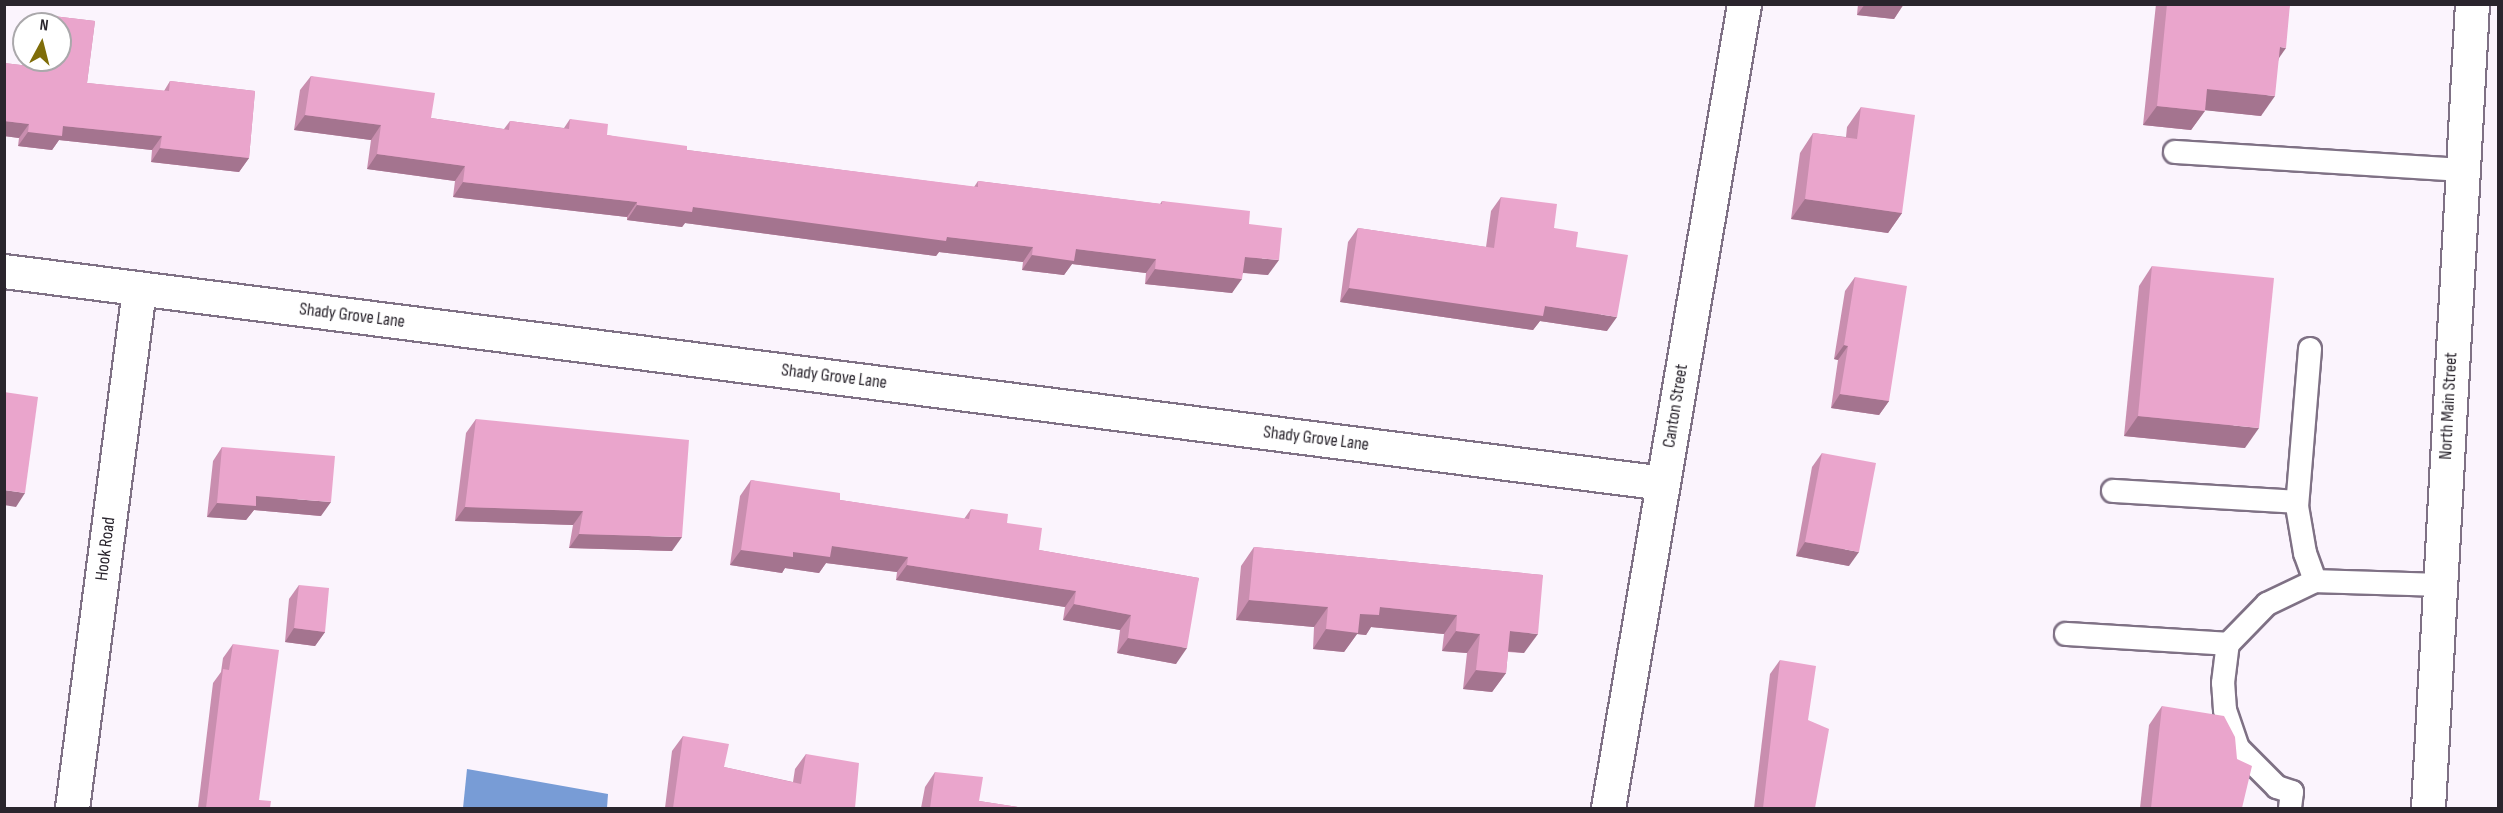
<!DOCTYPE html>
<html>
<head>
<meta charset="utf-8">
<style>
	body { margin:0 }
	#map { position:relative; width:2503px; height:813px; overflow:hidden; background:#fbf4fd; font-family:"Sofia Sans Condensed",sans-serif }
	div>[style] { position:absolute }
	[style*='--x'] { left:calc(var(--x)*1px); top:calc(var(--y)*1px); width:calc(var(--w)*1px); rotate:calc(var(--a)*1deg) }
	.water>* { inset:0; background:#789cd6 }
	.roads { filter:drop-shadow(2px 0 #7f7185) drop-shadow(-2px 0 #7f7185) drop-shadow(0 2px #7f7185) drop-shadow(0 -2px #7f7185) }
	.lane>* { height:22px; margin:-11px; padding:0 11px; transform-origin:11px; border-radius:11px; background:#fff }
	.street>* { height:33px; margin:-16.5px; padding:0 16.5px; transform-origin:16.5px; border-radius:16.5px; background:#fff }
	.secondary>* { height:33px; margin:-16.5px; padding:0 16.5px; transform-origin:16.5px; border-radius:16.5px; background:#fff }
	.primary>* { height:33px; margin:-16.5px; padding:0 16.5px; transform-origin:16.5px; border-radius:16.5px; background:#fff }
	.wall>* { inset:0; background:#c98eaf }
	.shaded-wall>* { inset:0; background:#a4748f }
	.building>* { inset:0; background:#eaa5cc }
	span { translate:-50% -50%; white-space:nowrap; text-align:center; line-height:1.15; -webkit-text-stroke:4.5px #fff; paint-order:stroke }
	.street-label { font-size:18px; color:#2a252d }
	.frame { position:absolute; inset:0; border:6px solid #2a252d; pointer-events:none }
	.north { position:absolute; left:12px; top:12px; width:60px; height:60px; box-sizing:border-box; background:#fff; border:2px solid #aaa8ab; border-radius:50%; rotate:7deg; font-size:16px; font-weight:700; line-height:24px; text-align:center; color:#2a252d }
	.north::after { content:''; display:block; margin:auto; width:21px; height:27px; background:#7f6d09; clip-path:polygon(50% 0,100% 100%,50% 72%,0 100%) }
</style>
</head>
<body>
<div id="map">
	<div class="water">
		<div style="clip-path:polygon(467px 769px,608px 794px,607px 808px,463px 808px)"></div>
	</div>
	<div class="roads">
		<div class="lane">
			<div style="--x:2175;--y:152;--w:289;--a:3.6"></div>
			<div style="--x:2310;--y:349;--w:158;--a:94.7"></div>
			<div style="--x:2297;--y:506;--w:48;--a:80.3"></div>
			<div style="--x:2305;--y:553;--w:30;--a:70"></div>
			<div style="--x:2113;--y:491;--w:184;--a:3.4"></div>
			<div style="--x:2066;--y:634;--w:162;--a:3.5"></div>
			<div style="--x:2290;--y:808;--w:16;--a:-83"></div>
			<div style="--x:2292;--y:792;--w:16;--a:-162"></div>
			<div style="--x:2277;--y:787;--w:55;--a:-135"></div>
			<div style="--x:2238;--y:748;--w:40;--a:-108.9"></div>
			<div style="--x:2225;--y:710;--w:27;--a:-94"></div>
			<div style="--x:2223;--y:683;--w:39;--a:-83"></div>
			<div style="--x:2228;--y:644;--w:56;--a:-45.7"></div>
			<div style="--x:2267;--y:604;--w:53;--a:-25.6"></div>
			<div style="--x:2315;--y:581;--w:124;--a:1.8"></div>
		</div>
		<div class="street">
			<div style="--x:4;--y:271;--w:1672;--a:7.28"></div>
			<div style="--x:72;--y:808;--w:523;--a:-82.64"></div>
		</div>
		<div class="secondary">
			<div style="--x:1608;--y:808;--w:815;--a:-80.4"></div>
		</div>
		<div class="primary">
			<div style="--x:2428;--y:808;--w:805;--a:-86.87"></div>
		</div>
	</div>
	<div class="wall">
		<div style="clip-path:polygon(1858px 4px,1904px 4px,1894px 19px,1857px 15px)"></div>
		<div style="clip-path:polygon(2156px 4px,2290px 4px,2279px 58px,2261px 116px,2205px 110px,2191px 130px,2143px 125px)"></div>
		<div style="clip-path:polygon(53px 16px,95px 21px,87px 83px,164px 91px,170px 81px,255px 91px,249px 158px,239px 172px,151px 162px,152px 150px,59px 140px,52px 150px,18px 146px,19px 138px,4px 136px,4px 63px,38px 67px,39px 60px,60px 60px,60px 24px,47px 24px)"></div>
		<div style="clip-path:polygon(311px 76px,431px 118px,504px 129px,510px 121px,564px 128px,570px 119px,607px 135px,687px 150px,974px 187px,978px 181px,1160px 204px,1162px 201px,1249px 224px,1268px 275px,1243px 273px,1232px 293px,1145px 284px,1146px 273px,1072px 264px,1064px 275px,1022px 270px,1023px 262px,939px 252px,936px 256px,685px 223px,682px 227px,627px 220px,627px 217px,453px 197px,455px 181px,367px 169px,371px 140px,294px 130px,300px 90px)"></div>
		<div style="clip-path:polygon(1861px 107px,1902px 213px,1888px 233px,1791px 219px,1800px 153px,1813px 133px,1846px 137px,1847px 127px)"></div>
		<div style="clip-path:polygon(1501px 197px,1554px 228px,1576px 247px,1607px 331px,1540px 321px,1533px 330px,1340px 302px,1348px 242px,1358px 228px,1486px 247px,1491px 211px)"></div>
		<div style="clip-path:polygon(2152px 266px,2245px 448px,2124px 436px,2139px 286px)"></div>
		<div style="clip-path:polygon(1855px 277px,1889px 401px,1879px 415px,1831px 408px,1838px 360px,1834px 359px,1845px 291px)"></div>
		<div style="clip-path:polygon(476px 419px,672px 551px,569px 548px,573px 525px,455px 521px,466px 433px)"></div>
		<div style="clip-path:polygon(222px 447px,321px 516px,254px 510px,246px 520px,207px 517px,213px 461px)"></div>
		<div style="clip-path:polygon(1822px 453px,1849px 566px,1796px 556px,1812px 467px)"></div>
		<div style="clip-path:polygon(751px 480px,840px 500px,964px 519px,971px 509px,1007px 523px,1039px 550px,1199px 578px,1176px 664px,1117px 653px,1120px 630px,1063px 620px,1065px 607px,896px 580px,897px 572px,826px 563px,819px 573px,785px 568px,782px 573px,730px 565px,740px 496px)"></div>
		<div style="clip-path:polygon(1254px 547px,1543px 575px,1524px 653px,1508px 652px,1506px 673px,1492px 692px,1463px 689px,1467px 653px,1442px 651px,1444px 634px,1371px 627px,1366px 635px,1357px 634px,1344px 652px,1313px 649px,1314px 627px,1236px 620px,1241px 566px)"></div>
		<div style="clip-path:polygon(299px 585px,325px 632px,315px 646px,285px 642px,289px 599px)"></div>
		<div style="clip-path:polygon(233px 644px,259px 800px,270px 808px,198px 808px,213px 683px,221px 672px,223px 658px)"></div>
		<div style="clip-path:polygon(1780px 660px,1815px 808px,1754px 808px,1770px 674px)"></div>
		<div style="clip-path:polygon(2162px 706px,2237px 759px,2242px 808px,2140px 808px,2149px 725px)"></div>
		<div style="clip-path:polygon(683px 736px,724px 767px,793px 782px,795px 769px,806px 754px,855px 808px,665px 808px,672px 751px)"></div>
		<div style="clip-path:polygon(935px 772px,979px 801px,1025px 808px,921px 808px,925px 787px)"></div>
	</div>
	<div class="shaded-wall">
		<div style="clip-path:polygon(1865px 4px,1897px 4px,1903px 5px,1894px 19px,1857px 15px)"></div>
		<div style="clip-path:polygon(2280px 47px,2286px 48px,2272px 68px)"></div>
		<div style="clip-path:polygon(2207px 89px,2275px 96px,2261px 116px,2193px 109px)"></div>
		<div style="clip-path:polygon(2157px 106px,2205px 111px,2191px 130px,2143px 125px)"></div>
		<div style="clip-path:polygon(305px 115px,381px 125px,371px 140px,294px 130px)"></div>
		<div style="clip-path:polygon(4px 121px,29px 124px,19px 138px,4px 136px)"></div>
		<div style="clip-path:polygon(63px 126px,162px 136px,152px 150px,59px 140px,52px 150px,18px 146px,28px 132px)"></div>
		<div style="clip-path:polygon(160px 148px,249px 158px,239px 172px,151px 162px)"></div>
		<div style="clip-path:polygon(377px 154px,465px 166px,455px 181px,367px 169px)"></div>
		<div style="clip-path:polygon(463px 182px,637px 202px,627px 217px,453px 197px)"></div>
		<div style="clip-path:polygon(1805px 199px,1902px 213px,1888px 233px,1791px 219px)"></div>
		<div style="clip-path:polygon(637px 205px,693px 207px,1033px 247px,1023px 262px,939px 252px,936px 256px,685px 223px,682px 227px,627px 220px)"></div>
		<div style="clip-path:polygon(1076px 249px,1156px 259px,1146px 273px,1072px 264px,1064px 275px,1022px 270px,1032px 255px)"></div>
		<div style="clip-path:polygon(1245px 257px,1279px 260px,1268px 275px,1235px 272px)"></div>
		<div style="clip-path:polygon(1155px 269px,1242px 279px,1232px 293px,1145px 284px)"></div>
		<div style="clip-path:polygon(1349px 288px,1545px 306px,1617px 317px,1607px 331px,1540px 321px,1533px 330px,1340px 302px)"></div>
		<div style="clip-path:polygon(1844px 345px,1848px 346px,1838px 360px,1834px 359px)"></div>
		<div style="clip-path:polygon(1840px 394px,1889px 401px,1879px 415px,1831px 408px)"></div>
		<div style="clip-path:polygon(2138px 416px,2259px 428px,2245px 448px,2124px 436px)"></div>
		<div style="clip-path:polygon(4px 490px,25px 493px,16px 507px,4px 505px)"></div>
		<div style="clip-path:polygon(256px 496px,331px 502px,321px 516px,254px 510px,246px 520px,207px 517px,217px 503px)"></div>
		<div style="clip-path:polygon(465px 507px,583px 511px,573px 525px,455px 521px)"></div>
		<div style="clip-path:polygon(579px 534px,682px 537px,672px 551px,569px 548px)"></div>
		<div style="clip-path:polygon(1805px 542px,1859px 552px,1849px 566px,1796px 556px)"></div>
		<div style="clip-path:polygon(832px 546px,908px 557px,897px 572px,826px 563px,819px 573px,785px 568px,782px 573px,730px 565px,741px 550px,793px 552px)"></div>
		<div style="clip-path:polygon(907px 565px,1076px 591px,1065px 607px,896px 580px)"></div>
		<div style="clip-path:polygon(1249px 600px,1328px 607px,1314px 627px,1236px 620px)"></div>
		<div style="clip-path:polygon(1074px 604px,1131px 615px,1120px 630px,1063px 620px)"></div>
		<div style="clip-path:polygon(1380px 607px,1457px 615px,1444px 634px,1371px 627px,1366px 635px,1357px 634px,1344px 652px,1313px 649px,1326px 629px,1360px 614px)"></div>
		<div style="clip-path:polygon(294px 628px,325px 632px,315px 646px,285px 642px)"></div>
		<div style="clip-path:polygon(1456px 631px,1480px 634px,1467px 653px,1442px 651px)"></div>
		<div style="clip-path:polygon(1510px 631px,1538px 634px,1524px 653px,1497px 650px)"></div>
		<div style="clip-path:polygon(1128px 638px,1187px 648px,1176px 664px,1117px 653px)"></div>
		<div style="clip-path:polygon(1476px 670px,1506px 673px,1492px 692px,1463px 689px)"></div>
	</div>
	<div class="building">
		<div style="clip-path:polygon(2167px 4px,2290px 4px,2286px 48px,2280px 47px,2275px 96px,2207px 89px,2205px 111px,2157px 106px)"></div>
		<div style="clip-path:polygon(53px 16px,95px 21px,87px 83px,169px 91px,170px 81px,255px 91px,249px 158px,160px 148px,162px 136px,63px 126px,62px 136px,28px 132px,29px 124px,4px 121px,4px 63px,46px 68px,47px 60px,60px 60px,60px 24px,52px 24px)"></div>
		<div style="clip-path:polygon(311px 76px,435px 93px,431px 118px,509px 130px,510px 121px,569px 129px,570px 119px,608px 124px,607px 135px,687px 146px,687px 150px,978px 187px,978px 181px,1162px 204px,1162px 201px,1250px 211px,1249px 224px,1282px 228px,1279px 260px,1245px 257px,1242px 279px,1155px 269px,1156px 259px,1076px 249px,1074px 261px,1032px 255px,1033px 247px,947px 237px,946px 241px,693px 207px,692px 212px,637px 205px,637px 202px,463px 182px,465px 166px,377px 154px,381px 125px,305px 115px)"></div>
		<div style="clip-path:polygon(1861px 107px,1915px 115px,1902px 213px,1805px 199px,1813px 133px,1857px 139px)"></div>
		<div style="clip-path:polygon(1501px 197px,1557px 204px,1554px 228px,1578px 232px,1576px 247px,1628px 255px,1617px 317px,1545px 306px,1543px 316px,1349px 288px,1358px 228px,1494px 248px)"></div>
		<div style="clip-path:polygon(2152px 266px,2274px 278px,2259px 428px,2138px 416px)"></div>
		<div style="clip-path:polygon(1855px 277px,1907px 286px,1889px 401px,1840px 394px,1848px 346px,1844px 345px)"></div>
		<div style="clip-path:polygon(4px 392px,38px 397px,25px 493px,4px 490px)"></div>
		<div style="clip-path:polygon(476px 419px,689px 440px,682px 537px,579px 534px,583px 511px,465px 507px)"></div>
		<div style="clip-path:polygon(222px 447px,335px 456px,331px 502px,256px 496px,256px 506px,217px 503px)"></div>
		<div style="clip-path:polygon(1822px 453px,1876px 463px,1859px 552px,1805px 542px)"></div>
		<div style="clip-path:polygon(751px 480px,840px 493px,840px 500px,969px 519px,971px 509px,1008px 514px,1007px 523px,1042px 528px,1039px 550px,1199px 578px,1187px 648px,1128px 638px,1131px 615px,1074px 604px,1076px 591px,907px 565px,908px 557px,832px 546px,830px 557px,793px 552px,793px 557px,741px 550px)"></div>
		<div style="clip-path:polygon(1254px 547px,1543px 575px,1538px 634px,1510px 631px,1506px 673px,1476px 670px,1480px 634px,1456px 631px,1457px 615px,1380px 607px,1379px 615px,1360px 614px,1358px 633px,1326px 629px,1328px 607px,1249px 600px)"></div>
		<div style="clip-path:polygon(299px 585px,329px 588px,325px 632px,294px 628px)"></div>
		<div style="clip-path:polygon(233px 644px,279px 650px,259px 800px,271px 801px,270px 808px,206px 808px,223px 669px,229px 670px)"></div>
		<div style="clip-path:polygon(1780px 660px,1816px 666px,1808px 720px,1829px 729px,1815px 808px,1763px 808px)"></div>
		<div style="clip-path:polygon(2162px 706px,2224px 716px,2235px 737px,2237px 759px,2252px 766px,2242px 808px,2151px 808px)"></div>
		<div style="clip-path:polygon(683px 736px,729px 744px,724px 767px,801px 784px,806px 754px,859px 763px,855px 808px,673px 808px)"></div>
		<div style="clip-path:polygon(935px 772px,983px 777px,979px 801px,1025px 808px,930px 808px)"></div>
	</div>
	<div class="street-label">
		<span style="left:352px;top:316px;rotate:7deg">Shady Grove Lane</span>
		<span style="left:834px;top:377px;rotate:7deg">Shady Grove Lane</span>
		<span style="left:1676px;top:406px;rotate:-81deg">Canton Street</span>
		<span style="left:2449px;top:406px;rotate:-87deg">North Main Street</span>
		<span style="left:1316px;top:439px;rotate:7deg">Shady Grove Lane</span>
		<span style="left:106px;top:549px;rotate:-83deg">Hook Road</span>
	</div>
	<div class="frame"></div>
	<div class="north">N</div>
</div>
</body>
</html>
